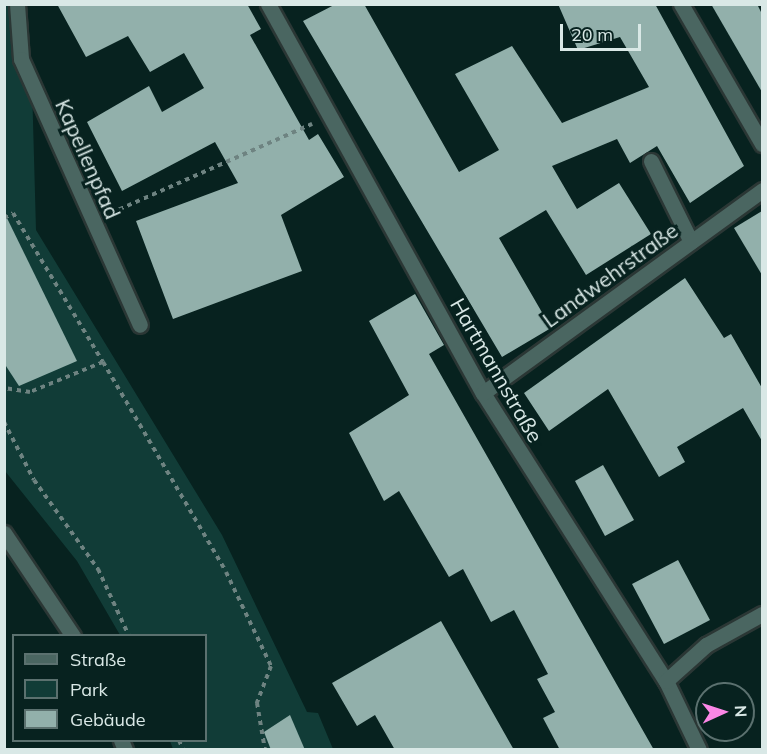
<!DOCTYPE html>
<html>
<head>
<meta charset="utf-8">
<style>
	body { margin:0 }
	#map { position:relative; width:767px; height:754px; overflow:hidden; background:#07221f; font-family:Mulish,sans-serif }
	div>[style] { position:absolute }
	[style*='--x'] { left:calc(var(--x)*1px); top:calc(var(--y)*1px); width:calc(var(--w)*1px); rotate:calc(var(--a)*1deg) }
	.green>* { inset:0; background:#113c37 }
	.building>* { inset:0; background:#92b0ab }
	.path>* { height:4px; margin-top:-2px; transform-origin:0; background:repeating-linear-gradient(90deg,#6e8381 0 4.5px,transparent 0 9px) }
	.roads { filter:drop-shadow(2px 0 #2b3735) drop-shadow(-2px 0 #2b3735) drop-shadow(0 2px #2b3735) drop-shadow(0 -2px #2b3735) }
	.minor>* { height:15px; margin:-7.5px; padding:0 7.5px; transform-origin:7.5px; border-radius:7.5px; background:#4a6661 }
	span { translate:-50% -50%; white-space:nowrap; text-align:center; line-height:1.15; -webkit-text-stroke:6px #07221f; paint-order:stroke }
	.street-label { font-size:21px; color:#d9e8e6 }
	.frame { position:absolute; inset:0; border:6px solid #d9e8e6; pointer-events:none }
	.legend { position:absolute; left:12px; top:634px; width:195px; height:108px; box-sizing:border-box; background:#07221f; border:2px solid #5b716f; margin:0; padding:8px 10px; list-style:none; font-size:18px; color:#d9e8e6 }
	.legend li { display:flex; align-items:center; gap:12px; height:30px }
	.legend b { width:30px; border:2px solid #5b716f }
	.north { position:absolute; left:695px; top:682px; width:60px; height:60px; box-sizing:border-box; background:#07221f; border:2px solid #5b716f; border-radius:50%; rotate:87deg; font-size:16px; font-weight:700; line-height:24px; text-align:center; color:#d9e8e6 }
	.north::after { content:''; display:block; margin:auto; width:21px; height:27px; background:#fb87e6; clip-path:polygon(50% 0,100% 100%,50% 72%,0 100%) }
	.scale { position:absolute; left:560px; top:24px; width:81px; height:27px; box-sizing:border-box; border:3px solid #d9e8e6; border-top:0; padding-left:8px; font-size:18px; line-height:21px; white-space:nowrap; color:#d9e8e6; -webkit-text-stroke:4px #07221f; paint-order:stroke }
</style>
</head>
<body>
<div id="map">
	<div class="green">
		<div style="clip-path:polygon(9px 4px,32px 85px,36px 230px,222px 535px,307px 712px,318px 713px,333px 749px,173px 749px,170px 741px,206px 740px,206px 636px,120px 635px,77px 561px,5px 471px,4px 5px)"></div>
	</div>
	<div class="building">
		<div style="clip-path:polygon(57px 4px,247px 4px,261px 29px,250px 35px,309px 140px,318px 134px,344px 177px,281px 215px,302px 271px,173px 319px,136px 221px,238px 183px,215px 142px,122px 191px,87px 122px,149px 86px,162px 112px,204px 88px,184px 53px,150px 72px,128px 36px,86px 57px)"></div>
		<div style="clip-path:polygon(336px 4px,364px 4px,459px 172px,499px 150px,455px 74px,512px 46px,562px 123px,649px 87px,620px 37px,578px 50px,558px 4px,655px 4px,744px 166px,690px 203px,657px 146px,630px 163px,617px 139px,552px 166px,577px 209px,619px 183px,651px 234px,586px 275px,546px 210px,499px 238px,551px 328px,502px 357px,303px 21px)"></div>
		<div style="clip-path:polygon(711px 4px,757px 4px,762px 14px,762px 92px)"></div>
		<div style="clip-path:polygon(762px 211px,762px 275px,734px 228px)"></div>
		<div style="clip-path:polygon(4px 212px,77px 361px,19px 386px,4px 363px)"></div>
		<div style="clip-path:polygon(685px 278px,724px 338px,731px 334px,762px 388px,762px 441px,743px 408px,677px 447px,685px 462px,659px 477px,608px 389px,549px 431px,524px 393px)"></div>
		<div style="clip-path:polygon(415px 294px,444px 345px,429px 354px,654px 750px,560px 750px,543px 718px,555px 712px,537px 679px,548px 674px,514px 610px,491px 622px,463px 569px,449px 577px,399px 491px,384px 501px,349px 433px,409px 395px,369px 321px)"></div>
		<div style="clip-path:polygon(603px 465px,634px 520px,605px 536px,575px 481px)"></div>
		<div style="clip-path:polygon(678px 560px,710px 620px,664px 644px,632px 584px)"></div>
		<div style="clip-path:polygon(441px 621px,514px 750px,395px 750px,375px 715px,357px 726px,332px 683px)"></div>
		<div style="clip-path:polygon(290px 715px,305px 750px,271px 750px,264px 732px)"></div>
	</div>
	<div class="path">
		<div style="--x:111;--y:213;--w:220;--a:-23.9"></div>
		<div style="--x:4;--y:218;--w:10;--a:-29"></div>
		<div style="--x:13;--y:213;--w:174;--a:58.9"></div>
		<div style="--x:103;--y:362;--w:79;--a:157.7"></div>
		<div style="--x:30;--y:392;--w:26;--a:-171"></div>
		<div style="--x:103;--y:362;--w:243;--a:59.6"></div>
		<div style="--x:226;--y:572;--w:104;--a:64.4"></div>
		<div style="--x:271;--y:666;--w:40;--a:111"></div>
		<div style="--x:257;--y:703;--w:48;--a:80.3"></div>
		<div style="--x:4;--y:422;--w:65;--a:62.7"></div>
		<div style="--x:34;--y:480;--w:110;--a:54.3"></div>
		<div style="--x:98;--y:569;--w:74;--a:65.2"></div>
		<div style="--x:179;--y:740;--w:11;--a:68"></div>
	</div>
	<div class="roads">
		<div class="minor">
			<div style="--x:17;--y:4;--w:55;--a:85.8"></div>
			<div style="--x:21;--y:59;--w:291;--a:65.9"></div>
			<div style="--x:268;--y:4;--w:444;--a:61.1"></div>
			<div style="--x:483;--y:393;--w:341;--a:57.6"></div>
			<div style="--x:666;--y:681;--w:76;--a:64.4"></div>
			<div style="--x:681;--y:4;--w:162;--a:59.9"></div>
			<div style="--x:651;--y:161;--w:90;--a:63.7"></div>
			<div style="--x:483;--y:393;--w:345;--a:-36"></div>
			<div style="--x:4;--y:533;--w:124;--a:56.2"></div>
			<div style="--x:666;--y:681;--w:54;--a:-42"></div>
			<div style="--x:706;--y:645;--w:64;--a:-29"></div>
			<div style="--x:121;--y:740;--w:11;--a:68"></div>
		</div>
	</div>
	<div class="street-label">
		<span style="left:88px;top:159px;rotate:66deg">Kapellenpfad</span>
		<span style="left:610px;top:275px;rotate:-36deg">Landwehrstraße</span>
		<span style="left:497px;top:370px;rotate:60deg">Hartmannstraße</span>
	</div>
	<div class="frame"></div>
	<ul class="legend">
	<li><b style="height:8px;background:#4a6661"></b>Straße</li>
	<li><b style="height:16px;background:#113c37"></b>Park</li>
	<li><b style="height:16px;background:#92b0ab"></b>Gebäude</li>
	</ul>
	<div class="north">N</div>
	<div class="scale">20 m</div>
</div>
</body>
</html>
